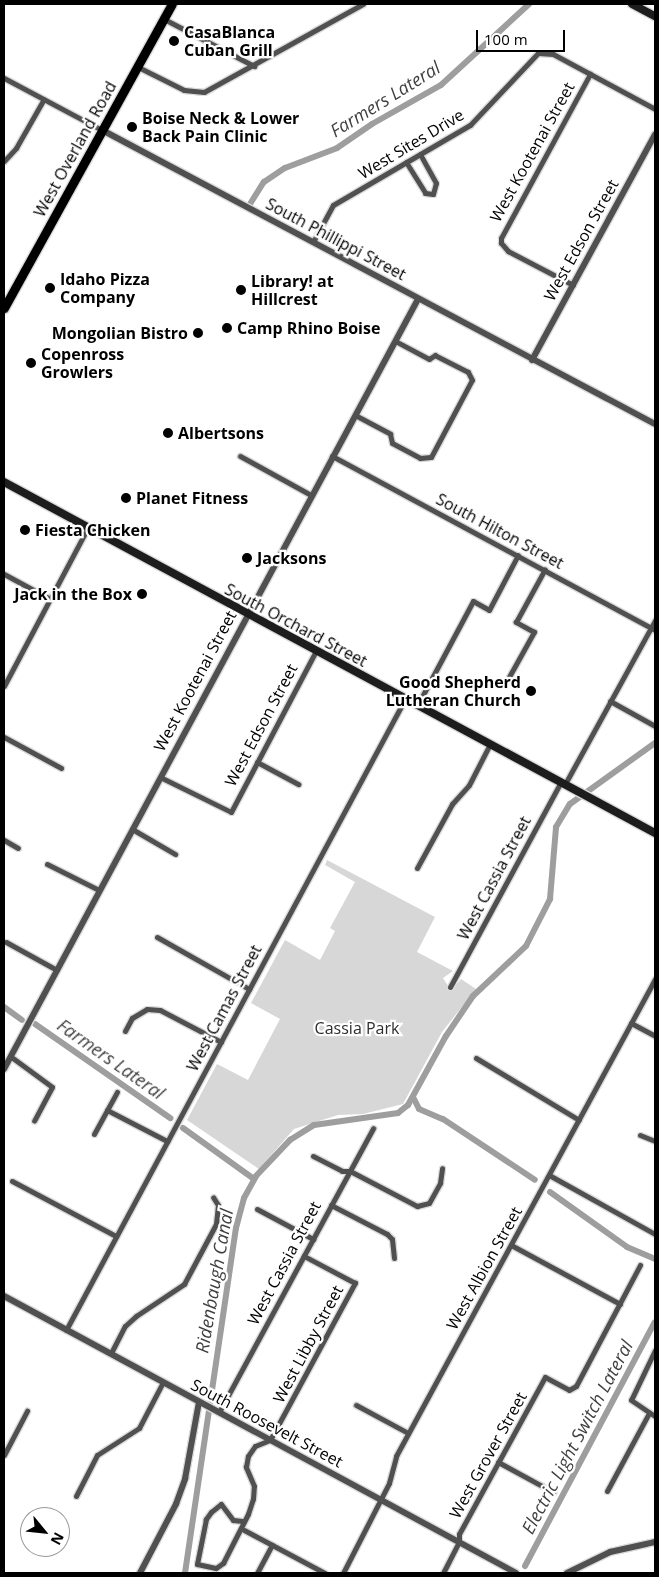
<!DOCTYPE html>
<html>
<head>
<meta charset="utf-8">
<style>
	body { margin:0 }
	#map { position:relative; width:659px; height:1577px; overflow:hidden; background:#fff; font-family:"Open Sans",sans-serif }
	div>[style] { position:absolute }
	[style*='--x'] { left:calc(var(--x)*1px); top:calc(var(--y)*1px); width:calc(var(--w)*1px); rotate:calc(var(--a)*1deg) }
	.green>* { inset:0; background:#d7d7d7 }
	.canal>* { height:6px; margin:-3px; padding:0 3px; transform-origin:3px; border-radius:3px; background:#9e9e9e }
	.roads { filter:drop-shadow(1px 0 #dbdbdb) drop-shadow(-1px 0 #dbdbdb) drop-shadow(0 1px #dbdbdb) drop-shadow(0 -1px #dbdbdb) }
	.minor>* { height:5px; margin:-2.5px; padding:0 2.5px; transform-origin:2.5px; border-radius:2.5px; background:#505050 }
	.tertiary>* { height:6px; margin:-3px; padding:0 3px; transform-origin:3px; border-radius:3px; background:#505050 }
	.secondary>* { height:8px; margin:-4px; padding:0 4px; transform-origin:4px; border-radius:4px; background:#1d1d1d }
	.primary>* { height:9px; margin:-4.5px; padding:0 4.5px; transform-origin:4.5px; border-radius:4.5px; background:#000 }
	.dots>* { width:14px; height:14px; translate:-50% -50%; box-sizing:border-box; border:2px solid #fff; border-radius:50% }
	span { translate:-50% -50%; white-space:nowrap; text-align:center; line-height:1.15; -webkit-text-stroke:4.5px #fff; paint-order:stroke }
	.poi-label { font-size:16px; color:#000; font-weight:700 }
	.left { translate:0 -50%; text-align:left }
	.right { translate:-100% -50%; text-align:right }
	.street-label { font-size:16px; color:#000 }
	.park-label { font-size:16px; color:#2e2e2e }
	.water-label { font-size:18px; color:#3f3f3f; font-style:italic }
	.frame { position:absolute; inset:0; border:5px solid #000; pointer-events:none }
	.north { position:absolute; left:20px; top:1507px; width:50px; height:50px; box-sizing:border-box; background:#fff; border:1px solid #999; border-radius:50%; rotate:118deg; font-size:14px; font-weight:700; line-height:20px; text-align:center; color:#000 }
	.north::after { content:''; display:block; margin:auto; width:18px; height:22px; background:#000; clip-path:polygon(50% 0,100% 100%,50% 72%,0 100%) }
	.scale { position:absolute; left:476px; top:30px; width:89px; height:22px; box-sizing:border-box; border:2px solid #000; border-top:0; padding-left:6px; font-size:15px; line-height:18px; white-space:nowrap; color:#000; -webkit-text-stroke:4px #fff; paint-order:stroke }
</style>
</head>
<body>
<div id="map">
	<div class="green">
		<div style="clip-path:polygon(327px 860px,435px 917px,417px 952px,453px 971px,443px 978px,448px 986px,455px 986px,461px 979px,476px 989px,442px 1032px,403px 1104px,363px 1114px,338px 1115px,294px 1129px,259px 1169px,187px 1120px,217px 1064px,248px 1080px,280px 1019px,251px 1003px,285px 940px,320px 960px,335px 931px,330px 928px,355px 882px,325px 865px)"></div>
	</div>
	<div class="canal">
		<div style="--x:250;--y:204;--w:26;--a:-58"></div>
		<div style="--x:264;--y:182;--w:25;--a:-34"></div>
		<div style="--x:285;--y:168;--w:56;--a:-21"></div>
		<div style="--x:337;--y:148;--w:42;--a:-34.4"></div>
		<div style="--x:372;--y:124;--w:79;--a:-29.5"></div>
		<div style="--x:441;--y:85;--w:120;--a:-42.6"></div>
		<div style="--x:4;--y:1007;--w:22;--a:36"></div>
		<div style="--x:35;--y:1024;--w:165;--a:34.8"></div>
		<div style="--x:413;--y:1097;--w:13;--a:63"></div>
		<div style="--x:419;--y:1109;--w:26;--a:23"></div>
		<div style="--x:443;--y:1119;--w:110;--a:33.5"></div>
		<div style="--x:183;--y:1128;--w:87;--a:35.7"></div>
		<div style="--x:550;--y:1192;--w:95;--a:35.5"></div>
		<div style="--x:627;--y:1247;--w:30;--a:23"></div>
		<div style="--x:525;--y:1566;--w:276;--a:-62"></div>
		<div style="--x:185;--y:1573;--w:349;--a:-81.6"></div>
		<div style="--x:236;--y:1228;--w:31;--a:-75"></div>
		<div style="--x:244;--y:1198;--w:25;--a:-61"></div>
		<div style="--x:256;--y:1176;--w:50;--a:-46.6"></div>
		<div style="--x:290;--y:1140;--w:28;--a:-32"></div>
		<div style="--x:314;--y:1125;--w:85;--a:-8.1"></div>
		<div style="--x:398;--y:1113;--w:13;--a:-39"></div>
		<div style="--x:408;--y:1105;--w:79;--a:-61.2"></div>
		<div style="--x:446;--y:1036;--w:48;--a:-56"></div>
		<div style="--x:473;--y:996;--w:73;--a:-43.3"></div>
		<div style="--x:526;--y:946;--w:53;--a:-62.9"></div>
		<div style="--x:550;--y:899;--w:72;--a:-85.2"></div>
		<div style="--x:556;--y:827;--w:27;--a:-59"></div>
		<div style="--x:570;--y:804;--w:105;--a:-35.7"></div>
	</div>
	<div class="roads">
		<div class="minor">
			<div style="--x:164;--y:19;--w:102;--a:27.6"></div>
			<div style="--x:138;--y:67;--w:51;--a:26.6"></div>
			<div style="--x:184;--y:90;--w:20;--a:6"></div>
			<div style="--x:204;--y:92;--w:182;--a:-29"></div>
			<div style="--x:4;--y:78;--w:111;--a:28"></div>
			<div style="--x:4;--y:161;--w:18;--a:-47"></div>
			<div style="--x:16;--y:148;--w:56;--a:-60.3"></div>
			<div style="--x:406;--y:162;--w:36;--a:58"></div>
			<div style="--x:425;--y:193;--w:8;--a:7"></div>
			<div style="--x:433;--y:194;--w:11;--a:-75"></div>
			<div style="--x:436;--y:183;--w:33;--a:-119"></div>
			<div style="--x:313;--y:242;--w:42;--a:-61.6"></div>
			<div style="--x:333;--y:205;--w:159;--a:-30.3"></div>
			<div style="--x:470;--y:125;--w:99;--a:-46.6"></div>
			<div style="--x:538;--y:53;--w:15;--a:4"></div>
			<div style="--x:553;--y:54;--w:116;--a:28.3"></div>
			<div style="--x:573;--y:285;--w:73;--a:-152.4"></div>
			<div style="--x:508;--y:251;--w:11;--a:-131"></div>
			<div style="--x:501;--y:243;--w:5;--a:-90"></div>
			<div style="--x:501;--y:238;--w:187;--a:-61.5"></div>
			<div style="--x:355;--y:415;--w:40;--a:28"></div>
			<div style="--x:390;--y:434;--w:9;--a:77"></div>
			<div style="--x:392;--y:443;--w:32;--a:28"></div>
			<div style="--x:420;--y:458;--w:11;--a:-5"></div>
			<div style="--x:431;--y:457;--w:87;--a:-62"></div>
			<div style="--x:472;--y:380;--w:9;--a:-117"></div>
			<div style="--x:468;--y:372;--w:37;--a:-153"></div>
			<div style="--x:435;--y:355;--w:7;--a:146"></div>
			<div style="--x:429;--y:359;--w:38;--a:-152"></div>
			<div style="--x:240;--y:456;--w:81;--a:28.8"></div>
			<div style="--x:332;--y:456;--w:367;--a:28.3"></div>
			<div style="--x:4;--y:574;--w:52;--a:28.5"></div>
			<div style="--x:505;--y:684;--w:60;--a:-60.9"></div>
			<div style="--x:534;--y:632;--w:21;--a:-151"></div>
			<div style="--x:516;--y:622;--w:60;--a:-61.3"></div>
			<div style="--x:4;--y:686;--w:178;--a:-62.1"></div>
			<div style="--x:610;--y:701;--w:51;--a:29.1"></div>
			<div style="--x:417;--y:706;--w:119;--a:-61.9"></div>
			<div style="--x:473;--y:601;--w:18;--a:29"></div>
			<div style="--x:489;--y:610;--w:62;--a:-62.2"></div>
			<div style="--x:4;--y:737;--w:65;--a:28.5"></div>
			<div style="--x:257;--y:762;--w:47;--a:28.2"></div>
			<div style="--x:160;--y:777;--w:79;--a:26.2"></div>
			<div style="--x:231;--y:812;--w:182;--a:-62.2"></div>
			<div style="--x:565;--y:784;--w:187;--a:-61.2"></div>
			<div style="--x:132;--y:829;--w:50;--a:30.2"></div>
			<div style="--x:4;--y:840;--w:16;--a:30"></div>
			<div style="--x:47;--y:864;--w:58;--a:26.6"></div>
			<div style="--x:417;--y:868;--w:73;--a:-61.3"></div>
			<div style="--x:452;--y:804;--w:25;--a:-48"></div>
			<div style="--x:469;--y:785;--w:46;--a:-62.9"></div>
			<div style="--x:157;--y:937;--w:106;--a:29.5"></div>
			<div style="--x:6;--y:942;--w:58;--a:28.8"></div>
			<div style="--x:450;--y:987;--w:233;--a:-61.6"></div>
			<div style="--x:631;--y:1023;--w:27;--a:28"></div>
			<div style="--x:125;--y:1031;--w:15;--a:-62"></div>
			<div style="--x:132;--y:1018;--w:17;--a:-31"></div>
			<div style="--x:147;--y:1009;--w:13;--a:4"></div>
			<div style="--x:160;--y:1010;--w:69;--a:27.7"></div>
			<div style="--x:10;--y:1056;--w:52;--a:36.4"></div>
			<div style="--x:52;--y:1087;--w:38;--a:118"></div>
			<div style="--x:476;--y:1058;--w:120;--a:31"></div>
			<div style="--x:107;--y:1110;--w:68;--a:27.3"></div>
			<div style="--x:94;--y:1134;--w:48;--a:-61.3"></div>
			<div style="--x:640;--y:1135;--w:16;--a:22"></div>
			<div style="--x:313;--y:1156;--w:33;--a:27"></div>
			<div style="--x:342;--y:1171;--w:8;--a:0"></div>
			<div style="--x:350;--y:1171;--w:76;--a:27.6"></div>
			<div style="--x:417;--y:1206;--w:12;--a:-14"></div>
			<div style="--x:429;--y:1203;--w:23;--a:-61"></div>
			<div style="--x:440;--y:1183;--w:15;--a:-82"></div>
			<div style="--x:549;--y:1175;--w:121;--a:29.1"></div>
			<div style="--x:12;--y:1181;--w:118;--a:27.9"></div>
			<div style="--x:331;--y:1205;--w:63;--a:27.4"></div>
			<div style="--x:387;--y:1234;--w:7;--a:45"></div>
			<div style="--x:392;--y:1239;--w:19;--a:84"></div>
			<div style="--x:257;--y:1209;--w:64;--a:28.2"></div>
			<div style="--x:511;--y:1245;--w:124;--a:28.4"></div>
			<div style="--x:66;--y:1330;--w:716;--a:-61.75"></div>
			<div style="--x:655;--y:1350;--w:55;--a:115.6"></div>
			<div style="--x:631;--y:1400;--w:29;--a:34"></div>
			<div style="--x:111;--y:1353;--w:30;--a:-63"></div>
			<div style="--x:125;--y:1326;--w:15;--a:-42"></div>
			<div style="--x:136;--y:1316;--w:58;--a:-33.7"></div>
			<div style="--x:184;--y:1284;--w:68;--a:-61.9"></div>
			<div style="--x:216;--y:1224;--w:19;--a:-84"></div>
			<div style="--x:218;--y:1205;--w:9;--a:-122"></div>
			<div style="--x:356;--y:1405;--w:59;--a:28.3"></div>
			<div style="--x:219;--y:1412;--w:323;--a:-61.5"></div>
			<div style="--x:4;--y:1455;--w:50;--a:-62.4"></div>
			<div style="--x:498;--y:1462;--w:63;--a:28.6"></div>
			<div style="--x:607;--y:1491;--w:89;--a:-61.7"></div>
			<div style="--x:76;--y:1496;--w:46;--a:-62.9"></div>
			<div style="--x:97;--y:1455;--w:50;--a:-32.7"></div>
			<div style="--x:139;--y:1428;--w:52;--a:-62.4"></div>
			<div style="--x:242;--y:1521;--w:9;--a:-174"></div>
			<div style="--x:233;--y:1520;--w:20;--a:-127"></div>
			<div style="--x:221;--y:1504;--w:13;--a:141"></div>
			<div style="--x:211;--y:1512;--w:9;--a:126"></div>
			<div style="--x:206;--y:1519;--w:46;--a:101.3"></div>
			<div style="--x:197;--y:1564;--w:19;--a:12"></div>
			<div style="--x:216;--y:1568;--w:9;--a:-36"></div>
			<div style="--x:223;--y:1563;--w:55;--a:-63"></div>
			<div style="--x:248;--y:1514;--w:16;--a:-72"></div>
			<div style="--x:253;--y:1499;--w:13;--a:-86"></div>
			<div style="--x:254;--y:1486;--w:21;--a:-113"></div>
			<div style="--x:246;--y:1467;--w:11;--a:-80"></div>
			<div style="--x:248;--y:1456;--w:12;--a:-55"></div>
			<div style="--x:255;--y:1446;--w:16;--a:-22"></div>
			<div style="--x:270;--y:1440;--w:179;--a:-61.6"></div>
			<div style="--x:355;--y:1283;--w:58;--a:-152.1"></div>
			<div style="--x:244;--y:1530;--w:92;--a:28"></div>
			<div style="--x:257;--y:1573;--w:32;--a:-62"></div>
			<div style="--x:343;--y:1573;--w:101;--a:-62.9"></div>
			<div style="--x:389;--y:1483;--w:28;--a:-75"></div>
			<div style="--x:396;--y:1456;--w:543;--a:-61.5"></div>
			<div style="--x:443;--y:1573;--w:35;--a:-63"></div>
			<div style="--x:459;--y:1542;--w:8;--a:-90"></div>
			<div style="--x:459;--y:1534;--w:179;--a:-61.3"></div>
			<div style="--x:545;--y:1377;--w:27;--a:28"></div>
			<div style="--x:569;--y:1390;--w:8;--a:-30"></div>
			<div style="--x:576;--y:1386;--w:137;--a:-62.1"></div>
		</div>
		<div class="tertiary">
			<div style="--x:102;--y:130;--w:626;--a:28"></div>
			<div style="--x:532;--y:360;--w:257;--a:-61.4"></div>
			<div style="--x:4;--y:1069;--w:874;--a:-61.73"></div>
			<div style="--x:4;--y:1296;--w:582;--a:28.41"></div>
			<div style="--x:140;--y:1573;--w:78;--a:-62.4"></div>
			<div style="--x:176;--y:1504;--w:27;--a:-70"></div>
			<div style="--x:185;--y:1479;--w:78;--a:-79.7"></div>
			<div style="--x:567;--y:1573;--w:48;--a:-26"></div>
			<div style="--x:610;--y:1552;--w:46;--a:-12.5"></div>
		</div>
		<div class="secondary">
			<div style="--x:632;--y:4;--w:26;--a:28"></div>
			<div style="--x:4;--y:482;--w:740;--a:28.33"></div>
		</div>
		<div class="primary">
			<div style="--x:4;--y:308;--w:347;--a:-61.1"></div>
		</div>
	</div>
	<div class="dots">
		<div style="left:174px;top:41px;background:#000"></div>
		<div style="left:132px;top:127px;background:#000"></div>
		<div style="left:50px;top:288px;background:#000"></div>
		<div style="left:241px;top:290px;background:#000"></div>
		<div style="left:227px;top:328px;background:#000"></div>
		<div style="left:198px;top:333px;background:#000"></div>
		<div style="left:31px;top:363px;background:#000"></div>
		<div style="left:168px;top:433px;background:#000"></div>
		<div style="left:126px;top:498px;background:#000"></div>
		<div style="left:25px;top:530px;background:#000"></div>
		<div style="left:247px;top:558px;background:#000"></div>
		<div style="left:142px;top:594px;background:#000"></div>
		<div style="left:531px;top:691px;background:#000"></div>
	</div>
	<div class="poi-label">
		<span class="left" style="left:184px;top:41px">CasaBlanca<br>Cuban Grill</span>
		<span class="left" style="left:142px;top:127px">Boise Neck &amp; Lower<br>Back Pain Clinic</span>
		<span class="left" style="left:60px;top:288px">Idaho Pizza<br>Company</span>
		<span class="left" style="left:251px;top:290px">Library! at<br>Hillcrest</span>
		<span class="left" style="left:237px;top:328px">Camp Rhino Boise</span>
		<span class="right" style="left:188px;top:333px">Mongolian Bistro</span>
		<span class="left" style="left:41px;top:363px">Copenross<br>Growlers</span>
		<span class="left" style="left:178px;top:433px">Albertsons</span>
		<span class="left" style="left:136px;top:498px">Planet Fitness</span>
		<span class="left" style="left:35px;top:530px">Fiesta Chicken</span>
		<span class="left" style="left:257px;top:558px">Jacksons</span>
		<span class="right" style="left:132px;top:594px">Jack in the Box</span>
		<span class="right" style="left:521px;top:691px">Good Shepherd<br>Lutheran Church</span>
	</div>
	<div class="street-label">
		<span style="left:411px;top:144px;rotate:-31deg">West Sites Drive</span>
		<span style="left:75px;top:149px;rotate:-61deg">West Overland Road</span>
		<span style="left:532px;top:152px;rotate:-61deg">West Kootenai Street</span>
		<span style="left:336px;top:239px;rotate:28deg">South Phillippi Street</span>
		<span style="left:581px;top:240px;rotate:-61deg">West Edson Street</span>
		<span style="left:500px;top:531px;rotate:28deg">South Hilton Street</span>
		<span style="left:296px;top:625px;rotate:28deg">South Orchard Street</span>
		<span style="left:195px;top:681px;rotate:-62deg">West Kootenai Street</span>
		<span style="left:261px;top:725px;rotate:-62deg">West Edson Street</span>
		<span style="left:494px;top:878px;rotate:-62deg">West Cassia Street</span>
		<span style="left:224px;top:1008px;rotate:-62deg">West Camas Street</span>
		<span style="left:284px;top:1263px;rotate:-62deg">West Cassia Street</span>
		<span style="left:484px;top:1268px;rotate:-61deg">West Albion Street</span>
		<span style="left:308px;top:1344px;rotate:-62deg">West Libby Street</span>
		<span style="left:267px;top:1423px;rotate:28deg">South Roosevelt Street</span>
		<span style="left:488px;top:1455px;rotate:-61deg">West Grover Street</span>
	</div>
	<div class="park-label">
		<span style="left:357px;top:1028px">Cassia Park</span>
	</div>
	<div class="water-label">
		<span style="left:385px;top:99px;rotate:-32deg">Farmers Lateral</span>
		<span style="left:111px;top:1059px;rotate:35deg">Farmers Lateral</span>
		<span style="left:214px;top:1281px;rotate:-80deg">Ridenbaugh Canal</span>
		<span style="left:577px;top:1437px;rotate:-62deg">Electric Light Switch Lateral</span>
	</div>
	<div class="frame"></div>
	<div class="north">N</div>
	<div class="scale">100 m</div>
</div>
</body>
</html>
